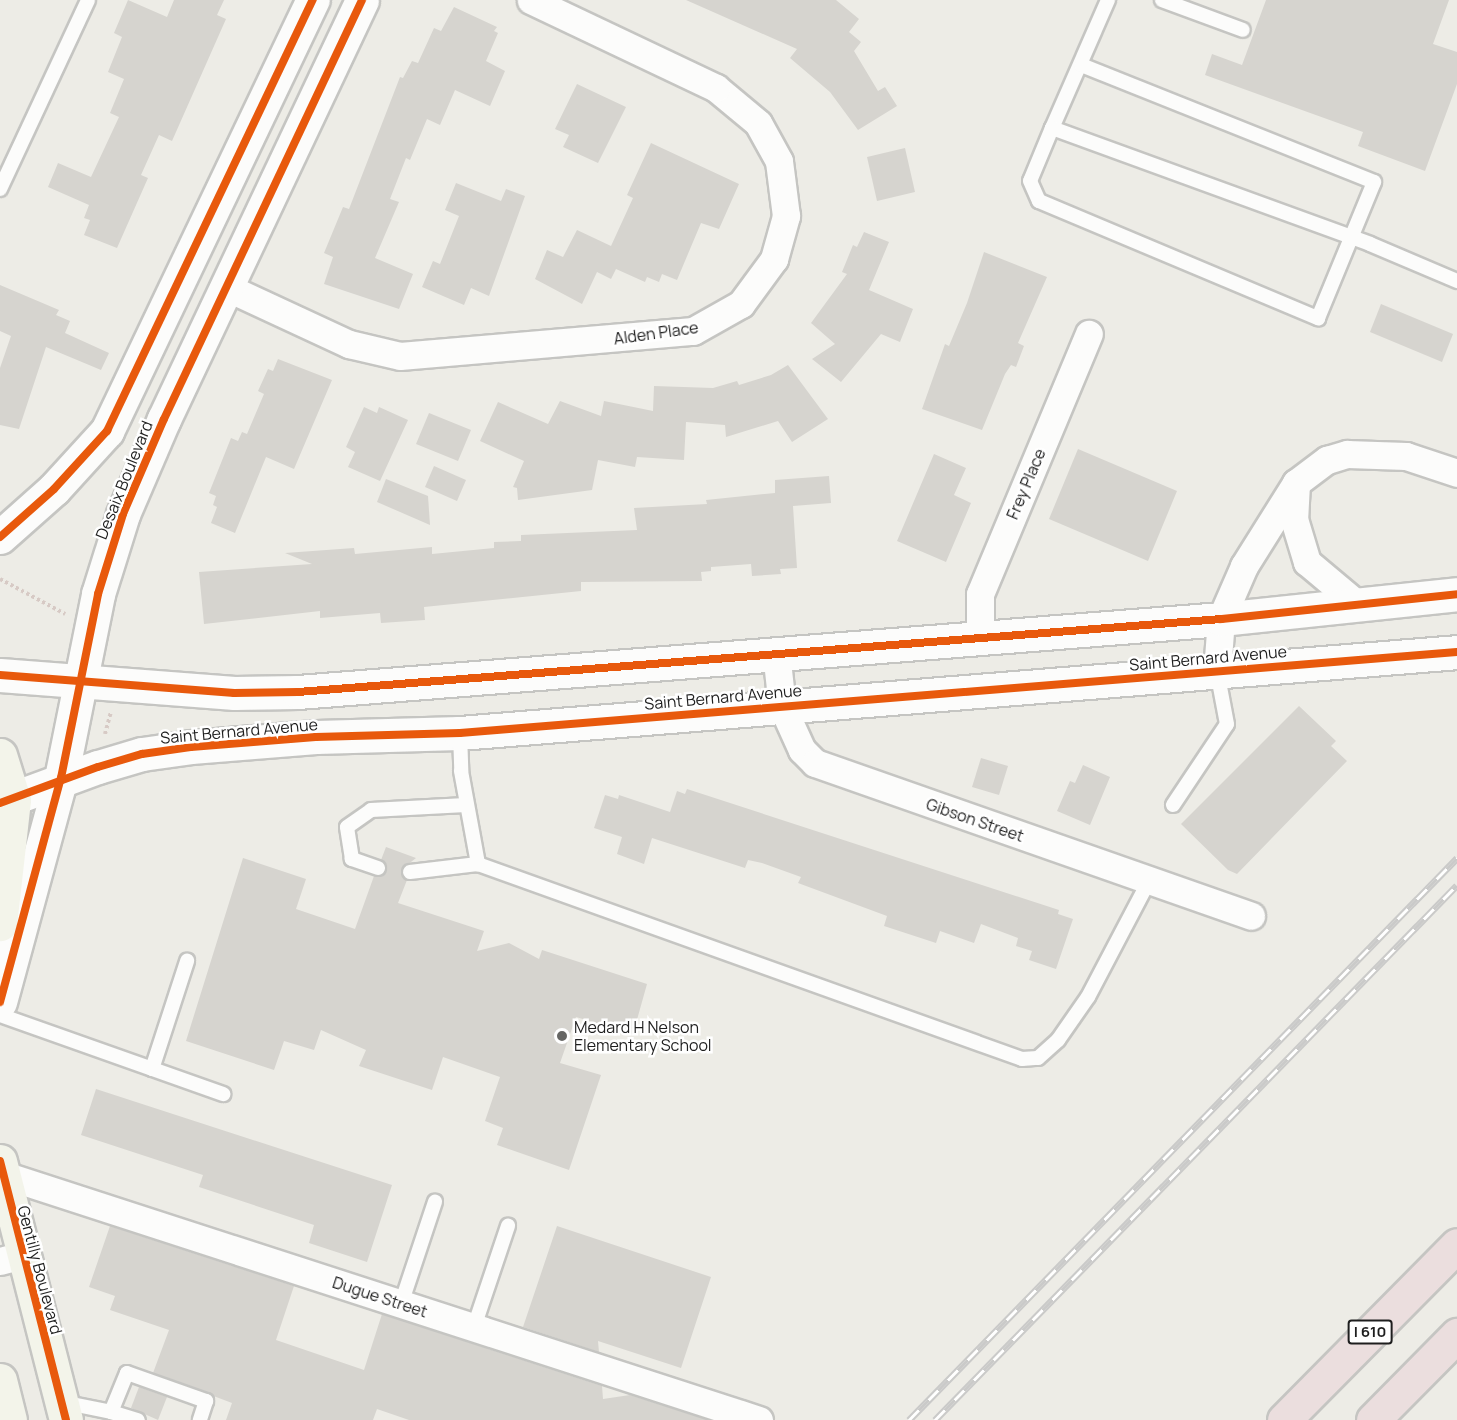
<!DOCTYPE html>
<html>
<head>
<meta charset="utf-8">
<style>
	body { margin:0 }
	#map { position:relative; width:1457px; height:1420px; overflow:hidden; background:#edece6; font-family:Manrope,sans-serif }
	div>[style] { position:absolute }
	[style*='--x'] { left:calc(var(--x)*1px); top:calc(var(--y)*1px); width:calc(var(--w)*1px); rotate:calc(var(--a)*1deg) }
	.building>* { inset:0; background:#d6d4cf }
	.path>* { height:4px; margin-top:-2px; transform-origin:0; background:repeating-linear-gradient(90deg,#d7cac5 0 3px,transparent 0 6px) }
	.roads { filter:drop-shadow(2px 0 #c5c5c2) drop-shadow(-2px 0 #c5c5c2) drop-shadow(0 2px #c5c5c2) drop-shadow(0 -2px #c5c5c2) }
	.service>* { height:14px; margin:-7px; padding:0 7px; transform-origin:7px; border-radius:7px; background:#fcfcfb }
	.minor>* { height:27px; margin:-13.5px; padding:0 13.5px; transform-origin:13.5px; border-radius:13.5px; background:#fcfcfb }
	.tertiary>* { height:33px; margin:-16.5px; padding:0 16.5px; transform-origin:16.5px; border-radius:16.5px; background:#fcfcfb }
	.secondary>* { height:33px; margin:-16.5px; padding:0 16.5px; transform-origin:16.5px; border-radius:16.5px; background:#f3f4ea }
	.motorway>* { height:33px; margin:-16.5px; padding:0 16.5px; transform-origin:16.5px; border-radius:16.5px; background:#ebdede }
	.rail>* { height:7px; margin-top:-3.5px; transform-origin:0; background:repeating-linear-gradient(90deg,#fff 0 14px,#cacac9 0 28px); box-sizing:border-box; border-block:2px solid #cacac9 }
	.cycleway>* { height:8px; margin:-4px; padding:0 4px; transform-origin:4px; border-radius:4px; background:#e8590c }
	.dots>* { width:16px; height:16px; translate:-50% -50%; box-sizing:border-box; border:3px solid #fff; border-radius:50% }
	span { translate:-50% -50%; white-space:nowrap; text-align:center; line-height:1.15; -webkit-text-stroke:5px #fff; paint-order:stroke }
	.shield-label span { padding:2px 4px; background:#fff; border:2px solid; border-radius:4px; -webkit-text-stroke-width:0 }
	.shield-label { font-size:15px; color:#1e1e1e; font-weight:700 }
	.street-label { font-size:16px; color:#1e1e1e }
	.poi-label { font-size:16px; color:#1e1e1e }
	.left { translate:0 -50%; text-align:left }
</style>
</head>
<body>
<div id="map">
	<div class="building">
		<div style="clip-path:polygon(128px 0,167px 17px,174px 0,224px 0,217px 15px,226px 19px,172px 141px,159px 135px,141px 175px,148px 178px,117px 248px,84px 235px,90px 220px,84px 218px,89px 205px,48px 187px,58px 163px,91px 177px,119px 117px,110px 113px,124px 79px,108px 72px,122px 37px,114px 33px)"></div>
		<div style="clip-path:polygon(686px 0,836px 0,859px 19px,849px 32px,861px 42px,854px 51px,878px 91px,885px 87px,897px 106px,858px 130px,830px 92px,790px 58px,797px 49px)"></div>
		<div style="clip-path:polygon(1266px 0,1449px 0,1433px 44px,1457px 52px,1457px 84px,1425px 171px,1358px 146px,1363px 132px,1205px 75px,1212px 54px,1242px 65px)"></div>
		<div style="clip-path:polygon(454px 7px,497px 27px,494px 31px,498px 33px,486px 61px,505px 71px,490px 106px,455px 90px,440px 125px,427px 119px,410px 160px,406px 158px,390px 199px,399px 202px,375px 258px,413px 274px,399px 309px,324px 284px,333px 257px,324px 253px,343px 207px,349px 209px,400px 77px,403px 78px,412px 61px,418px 63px,434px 28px,441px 31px)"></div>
		<div style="clip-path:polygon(577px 84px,626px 107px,598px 163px,563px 147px,569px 135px,555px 129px)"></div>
		<div style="clip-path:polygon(651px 143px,739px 184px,719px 229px,701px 223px,677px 280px,662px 274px,659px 282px,647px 277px,645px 282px,616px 269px,611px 279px,597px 272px,582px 304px,535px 279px,547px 250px,563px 257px,577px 230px,611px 246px,633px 198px,627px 195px)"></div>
		<div style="clip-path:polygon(905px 148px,915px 192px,877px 201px,867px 157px)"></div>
		<div style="clip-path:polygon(456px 183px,501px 201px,506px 189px,525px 196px,489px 296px,471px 288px,464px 305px,422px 287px,433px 261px,440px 264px,459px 216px,445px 210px)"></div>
		<div style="clip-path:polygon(864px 232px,889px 242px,869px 290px,913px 309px,900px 342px,881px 334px,841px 382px,812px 359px,835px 344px,811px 323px,847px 274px,842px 272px,853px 245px,857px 247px)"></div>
		<div style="clip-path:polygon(984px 252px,1047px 277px,1018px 343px,1024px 346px,1016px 367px,1011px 365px,1005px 374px,982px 430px,922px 409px,945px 344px,949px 346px,967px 303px)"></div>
		<div style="clip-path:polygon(0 285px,59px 310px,56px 315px,70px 321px,65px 333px,109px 353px,101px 370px,46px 347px,19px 429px,0 425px,0 368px,11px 336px,0 331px)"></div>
		<div style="clip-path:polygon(1381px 304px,1453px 334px,1442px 362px,1370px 332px)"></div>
		<div style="clip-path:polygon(278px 359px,332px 380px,294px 469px,266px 457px,235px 533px,211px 523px,217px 507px,213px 505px,216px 496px,209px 493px,231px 438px,238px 441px,242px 432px,247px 434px,264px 394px,258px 391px,268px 369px,273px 371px)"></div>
		<div style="clip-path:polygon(788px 365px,828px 419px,792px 442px,778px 421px,726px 437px,725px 425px,686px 422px,684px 460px,637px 457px,635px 467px,598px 460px,592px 490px,518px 500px,517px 488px,513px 487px,524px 461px,480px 441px,498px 402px,548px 424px,560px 401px,601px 416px,604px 401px,653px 411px,654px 386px,713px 388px,737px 381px,739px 385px,771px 375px)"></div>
		<div style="clip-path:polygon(364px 407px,377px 413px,379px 407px,408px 420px,380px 481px,348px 467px,355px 452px,346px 447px)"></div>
		<div style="clip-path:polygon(429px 413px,471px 430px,458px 461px,416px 444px)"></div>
		<div style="clip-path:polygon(1078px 449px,1177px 491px,1148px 561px,1049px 519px)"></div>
		<div style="clip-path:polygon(934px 454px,966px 468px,954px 495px,971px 503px,946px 562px,897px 541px)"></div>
		<div style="clip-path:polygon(434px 466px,466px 480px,457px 501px,425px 487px)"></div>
		<div style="clip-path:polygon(829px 476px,831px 503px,793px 506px,797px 568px,780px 569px,781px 574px,752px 576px,751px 564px,711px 567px,711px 571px,701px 572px,702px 581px,581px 582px,581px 591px,424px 607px,425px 620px,381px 623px,380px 613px,320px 618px,320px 611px,204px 624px,199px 572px,312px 564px,285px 553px,354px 548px,355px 554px,432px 547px,432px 554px,494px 548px,494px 542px,521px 541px,521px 535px,637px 530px,634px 508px,707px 504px,706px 500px,775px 493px,775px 480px)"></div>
		<div style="clip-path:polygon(386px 479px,428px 496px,430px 525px,377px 502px)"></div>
		<div style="clip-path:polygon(1299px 706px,1336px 741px,1331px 746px,1347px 761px,1237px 874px,1228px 870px,1181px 824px)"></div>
		<div style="clip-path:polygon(981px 758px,1008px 766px,999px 795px,972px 787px)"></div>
		<div style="clip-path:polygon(1083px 765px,1110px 777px,1090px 825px,1057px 811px,1070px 781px,1075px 783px)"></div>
		<div style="clip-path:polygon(687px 789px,1059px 910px,1058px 914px,1073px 919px,1056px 969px,1029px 960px,1032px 951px,1016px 946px,1018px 938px,981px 924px,974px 943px,940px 931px,936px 943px,884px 926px,887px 916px,798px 883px,801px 877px,762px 863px,748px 860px,745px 868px,652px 838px,644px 864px,617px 854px,622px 837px,594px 828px,605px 795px,618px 799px,619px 795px,670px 812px,677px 791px,685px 794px)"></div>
		<div style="clip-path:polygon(386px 847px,416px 858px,402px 869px,407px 880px,398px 903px,484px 931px,477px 951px,509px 943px,539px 959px,542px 950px,647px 984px,633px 1034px,576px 1017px,560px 1063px,601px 1075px,569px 1170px,497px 1145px,503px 1128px,485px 1121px,500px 1077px,443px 1057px,432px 1090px,359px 1066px,366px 1050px,321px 1030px,314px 1050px,284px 1041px,274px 1070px,186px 1041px,243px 858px,306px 879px,296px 909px,355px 929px,374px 876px,386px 871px,381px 860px)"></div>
		<div style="clip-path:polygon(96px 1089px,392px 1185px,367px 1262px,309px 1243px,314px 1225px,199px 1187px,203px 1175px,81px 1135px)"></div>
		<div style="clip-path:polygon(110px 1226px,294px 1286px,276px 1340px,364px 1370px,382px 1314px,602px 1386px,603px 1399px,630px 1395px,708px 1420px,409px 1420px,377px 1409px,373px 1420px,226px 1420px,232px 1403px,153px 1373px,169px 1330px,110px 1310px,115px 1296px,89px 1287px)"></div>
		<div style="clip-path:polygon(557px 1226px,711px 1277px,681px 1368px,598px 1341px,599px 1352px,523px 1327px)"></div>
		<div style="clip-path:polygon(139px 1387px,167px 1397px,158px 1420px,131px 1408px)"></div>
	</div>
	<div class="path">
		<div style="--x:0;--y:579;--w:74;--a:28.3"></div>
		<div style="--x:105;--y:734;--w:23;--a:-75"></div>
	</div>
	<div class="roads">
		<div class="service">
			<div style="--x:1108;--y:0;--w:140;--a:113.6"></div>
			<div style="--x:1052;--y:128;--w:338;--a:20"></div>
			<div style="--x:1370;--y:244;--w:95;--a:23"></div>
			<div style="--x:1162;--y:0;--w:86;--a:20.3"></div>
			<div style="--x:1052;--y:128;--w:57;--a:112.5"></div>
			<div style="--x:1030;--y:181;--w:22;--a:66"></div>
			<div style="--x:1039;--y:201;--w:303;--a:22.8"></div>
			<div style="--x:1318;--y:318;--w:147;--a:-67.6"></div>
			<div style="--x:1374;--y:182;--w:315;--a:-158.2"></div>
			<div style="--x:0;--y:189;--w:208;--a:-65"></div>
			<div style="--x:460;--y:733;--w:38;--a:88"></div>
			<div style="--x:461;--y:771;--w:95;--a:79.6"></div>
			<div style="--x:478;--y:864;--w:578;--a:19.72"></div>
			<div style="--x:1022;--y:1059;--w:16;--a:-4"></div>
			<div style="--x:1038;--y:1058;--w:27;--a:-42"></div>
			<div style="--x:1058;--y:1040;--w:52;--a:-55.1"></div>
			<div style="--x:1088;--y:997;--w:131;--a:-62.3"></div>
			<div style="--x:1173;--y:805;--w:97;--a:-56.3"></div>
			<div style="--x:1227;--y:724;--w:54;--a:-100.7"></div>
			<div style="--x:378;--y:868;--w:28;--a:-161"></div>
			<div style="--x:352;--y:859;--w:32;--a:-99"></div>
			<div style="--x:347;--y:827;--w:29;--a:-35"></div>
			<div style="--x:371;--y:810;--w:95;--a:-3"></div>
			<div style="--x:410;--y:872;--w:68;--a:-6.7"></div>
			<div style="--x:0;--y:1015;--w:237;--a:19.5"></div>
			<div style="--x:152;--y:1069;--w:114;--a:-72"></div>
			<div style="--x:401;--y:1304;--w:108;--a:-71.6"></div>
			<div style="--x:474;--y:1327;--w:107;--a:-71.4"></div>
			<div style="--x:62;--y:1402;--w:50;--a:11.5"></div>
			<div style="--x:111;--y:1412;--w:42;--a:-67.7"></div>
			<div style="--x:127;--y:1373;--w:84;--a:19.5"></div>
			<div style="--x:206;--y:1401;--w:20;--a:108"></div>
			<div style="--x:111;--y:1412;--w:28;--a:17"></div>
		</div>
		<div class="minor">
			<div style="--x:226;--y:287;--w:136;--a:24.9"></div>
			<div style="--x:349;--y:344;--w:52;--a:13.2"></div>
			<div style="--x:400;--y:356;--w:294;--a:-4.9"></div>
			<div style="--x:693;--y:331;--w:55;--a:-29.4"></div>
			<div style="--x:741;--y:304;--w:56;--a:-53.7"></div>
			<div style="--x:774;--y:259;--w:45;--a:-74.4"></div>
			<div style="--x:786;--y:216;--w:55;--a:-97.3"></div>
			<div style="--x:779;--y:161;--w:43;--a:-118.9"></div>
			<div style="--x:758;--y:123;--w:55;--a:-140.2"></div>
			<div style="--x:716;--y:88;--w:205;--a:-154.6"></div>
			<div style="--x:1296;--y:483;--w:36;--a:93"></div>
			<div style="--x:1294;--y:519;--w:45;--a:73.2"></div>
			<div style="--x:1307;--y:562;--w:65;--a:40"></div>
			<div style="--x:980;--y:637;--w:43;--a:-90"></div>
			<div style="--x:980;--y:594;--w:282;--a:-67.3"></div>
			<div style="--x:776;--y:652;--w:54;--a:83.7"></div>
			<div style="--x:782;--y:706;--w:48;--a:65.6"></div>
			<div style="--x:802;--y:750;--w:18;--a:45"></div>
			<div style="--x:815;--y:763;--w:462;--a:19.3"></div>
			<div style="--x:1217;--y:671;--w:52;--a:-85.6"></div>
			<div style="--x:1221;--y:619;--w:58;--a:-66.5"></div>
			<div style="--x:1244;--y:566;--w:98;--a:-57.9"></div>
			<div style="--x:1296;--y:483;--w:39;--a:-37"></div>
			<div style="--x:1327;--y:460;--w:21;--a:-17"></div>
			<div style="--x:1347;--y:454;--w:59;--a:1.9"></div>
			<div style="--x:1406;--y:456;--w:54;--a:18.4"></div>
			<div style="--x:1;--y:1174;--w:797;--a:17.98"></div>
			<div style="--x:0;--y:1261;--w:23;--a:-15"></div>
		</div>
		<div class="tertiary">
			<div style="--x:0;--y:537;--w:72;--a:-41.6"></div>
			<div style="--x:54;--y:489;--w:79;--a:-47.6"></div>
			<div style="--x:107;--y:431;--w:478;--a:-64.5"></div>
			<div style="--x:0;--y:675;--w:235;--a:4.4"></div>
			<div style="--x:234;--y:693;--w:64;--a:-0.9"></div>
			<div style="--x:298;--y:692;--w:926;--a:-4.52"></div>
			<div style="--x:1221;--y:619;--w:237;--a:-6"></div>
			<div style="--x:0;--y:803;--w:104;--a:-20.2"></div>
			<div style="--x:98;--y:767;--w:46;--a:-16.5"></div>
			<div style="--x:142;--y:754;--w:49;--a:-8.1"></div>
			<div style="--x:191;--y:747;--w:125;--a:-4.6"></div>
			<div style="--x:316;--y:737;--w:144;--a:-1.6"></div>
			<div style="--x:460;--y:733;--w:1000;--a:-4.64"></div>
			<div style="--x:0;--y:1002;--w:232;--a:-74.8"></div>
			<div style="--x:61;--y:778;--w:188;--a:-78.6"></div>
			<div style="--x:98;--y:594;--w:84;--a:-72.6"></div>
			<div style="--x:123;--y:514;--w:103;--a:-66.7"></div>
			<div style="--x:164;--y:419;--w:463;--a:-64.7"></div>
		</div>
		<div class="secondary">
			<div style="--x:0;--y:755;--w:47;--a:72.7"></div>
			<div style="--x:14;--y:800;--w:125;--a:96.4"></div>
			<div style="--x:0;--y:1161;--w:267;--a:75.7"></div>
			<div style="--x:0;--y:1380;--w:41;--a:76"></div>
		</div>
		<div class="motorway">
			<div style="--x:1284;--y:1420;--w:246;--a:-45.3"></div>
			<div style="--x:1373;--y:1420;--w:120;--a:-45.3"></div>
		</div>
	</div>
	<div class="rail">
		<div style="--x:909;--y:1420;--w:785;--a:-45.72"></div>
		<div style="--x:935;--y:1420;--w:747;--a:-45.7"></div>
	</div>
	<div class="cycleway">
		<div style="--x:0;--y:537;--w:72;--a:-41.6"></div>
		<div style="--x:54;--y:489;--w:79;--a:-47.6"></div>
		<div style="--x:107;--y:431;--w:478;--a:-64.5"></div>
		<div style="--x:0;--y:675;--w:235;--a:4.4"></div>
		<div style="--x:234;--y:693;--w:64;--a:-0.9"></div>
		<div style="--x:298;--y:692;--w:926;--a:-4.52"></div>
		<div style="--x:1221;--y:619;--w:237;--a:-6"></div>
		<div style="--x:0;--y:803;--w:104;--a:-20.2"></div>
		<div style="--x:98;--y:767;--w:46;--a:-16.5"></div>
		<div style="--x:142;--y:754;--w:49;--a:-8.1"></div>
		<div style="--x:191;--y:747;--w:125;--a:-4.6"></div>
		<div style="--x:316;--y:737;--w:144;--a:-1.6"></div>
		<div style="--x:460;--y:733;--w:1000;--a:-4.64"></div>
		<div style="--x:0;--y:1002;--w:232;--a:-74.8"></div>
		<div style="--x:61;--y:778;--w:188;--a:-78.6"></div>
		<div style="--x:98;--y:594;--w:84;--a:-72.6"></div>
		<div style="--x:123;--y:514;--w:103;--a:-66.7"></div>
		<div style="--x:164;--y:419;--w:463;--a:-64.7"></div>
		<div style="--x:0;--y:1161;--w:267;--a:75.7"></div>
	</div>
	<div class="dots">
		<div style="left:562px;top:1036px;background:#666664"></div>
	</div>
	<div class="shield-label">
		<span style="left:1370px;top:1332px">I 610</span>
	</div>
	<div class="street-label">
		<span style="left:656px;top:333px;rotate:-8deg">Alden Place</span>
		<span style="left:124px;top:480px;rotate:-68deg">Desaix Boulevard</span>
		<span style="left:1026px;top:484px;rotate:-67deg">Frey Place</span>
		<span style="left:1208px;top:658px;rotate:-5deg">Saint Bernard Avenue</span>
		<span style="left:723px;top:697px;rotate:-5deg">Saint Bernard Avenue</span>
		<span style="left:239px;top:731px;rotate:-5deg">Saint Bernard Avenue</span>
		<span style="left:975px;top:820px;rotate:19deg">Gibson Street</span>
		<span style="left:40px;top:1270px;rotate:75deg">Gentilly Boulevard</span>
		<span style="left:380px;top:1297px;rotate:18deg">Dugue Street</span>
	</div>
	<div class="poi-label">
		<span class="left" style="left:574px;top:1036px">Medard H Nelson<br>Elementary School</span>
	</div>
</div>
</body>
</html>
